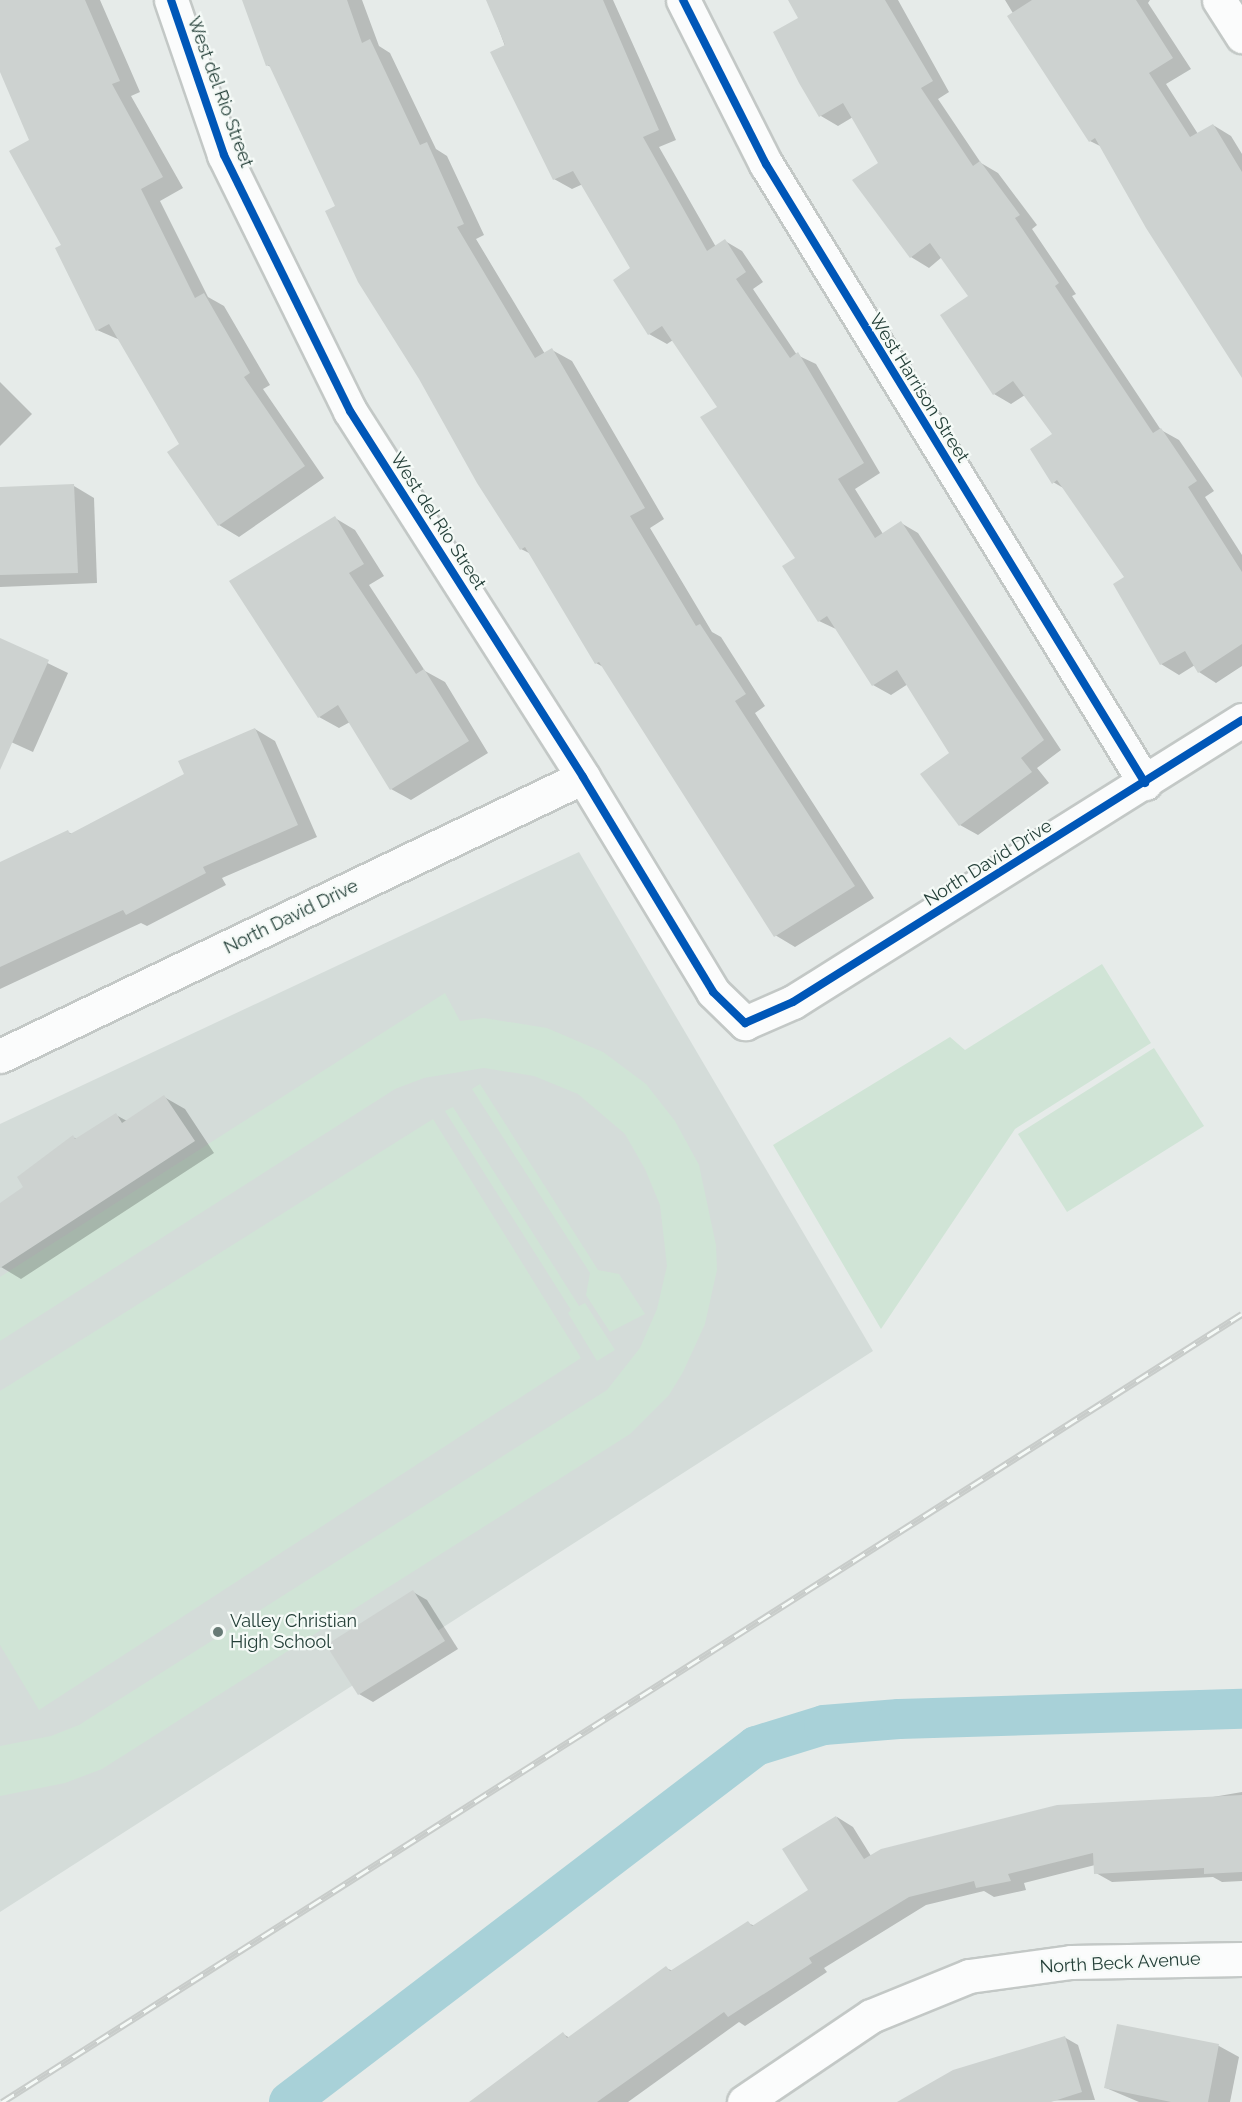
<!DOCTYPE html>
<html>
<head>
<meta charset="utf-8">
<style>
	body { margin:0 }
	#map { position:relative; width:1242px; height:2102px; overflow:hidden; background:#e6ebe9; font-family:Raleway,sans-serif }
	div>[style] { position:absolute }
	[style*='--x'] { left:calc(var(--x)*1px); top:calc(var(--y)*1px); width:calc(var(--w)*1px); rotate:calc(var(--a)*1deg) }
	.built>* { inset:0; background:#d4dcd9 }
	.green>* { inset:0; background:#d0e4d6 }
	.shadow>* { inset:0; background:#0003 }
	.canal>* { height:40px; margin:-20px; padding:0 20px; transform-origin:20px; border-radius:20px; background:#a8d1d8 }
	.building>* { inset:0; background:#cdd2d0 }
	.roads { filter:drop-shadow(2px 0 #c3c8c6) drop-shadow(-2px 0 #c3c8c6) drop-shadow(0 2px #c3c8c6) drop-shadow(0 -2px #c3c8c6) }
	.minor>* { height:33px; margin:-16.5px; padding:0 16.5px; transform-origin:16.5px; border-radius:16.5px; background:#fbfcfc }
	.rail>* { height:7px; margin-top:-3.5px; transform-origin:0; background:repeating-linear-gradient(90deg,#f5faf7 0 14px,#c8ccca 0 28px); box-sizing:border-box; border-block:2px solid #c8ccca }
	.cycleway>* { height:8px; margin:-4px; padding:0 4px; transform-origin:4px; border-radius:4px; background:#0057b8 }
	.dots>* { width:16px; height:16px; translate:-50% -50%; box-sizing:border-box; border:3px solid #f5faf7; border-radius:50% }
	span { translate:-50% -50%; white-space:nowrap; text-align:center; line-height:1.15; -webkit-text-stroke:4.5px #f5faf7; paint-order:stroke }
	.street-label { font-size:18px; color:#243f38 }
	.poi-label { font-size:18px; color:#243f38 }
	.left { translate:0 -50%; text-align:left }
</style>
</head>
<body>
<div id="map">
	<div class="built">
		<div style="clip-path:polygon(579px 852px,873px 1351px,0 1912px,0 1124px)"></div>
	</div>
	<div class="green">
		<div style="clip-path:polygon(1102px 964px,1151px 1043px,1015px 1129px,881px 1329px,773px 1145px,950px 1037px,965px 1050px)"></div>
		<div style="clip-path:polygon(445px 993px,460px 1021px,484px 1018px,547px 1028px,603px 1052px,646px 1084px,675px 1121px,699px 1165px,716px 1245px,717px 1270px,705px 1324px,683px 1372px,669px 1395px,630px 1434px,102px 1769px,65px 1783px,0 1796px,0 1746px,51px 1736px,79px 1725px,607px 1390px,640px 1348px,657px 1309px,667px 1266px,660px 1205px,645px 1169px,625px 1134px,578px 1094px,534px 1076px,484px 1068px,424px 1078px,395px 1089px,0 1341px,0 1277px)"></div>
		<div style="clip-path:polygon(1154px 1048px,1204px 1126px,1067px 1212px,1018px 1134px)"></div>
		<div style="clip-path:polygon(480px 1084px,598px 1270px,619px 1274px,645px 1314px,610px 1332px,586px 1295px,590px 1273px,472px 1089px)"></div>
		<div style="clip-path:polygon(453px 1107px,579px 1306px,585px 1303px,615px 1350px,597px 1361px,568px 1313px,571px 1310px,445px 1111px)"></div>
		<div style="clip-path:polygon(433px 1119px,581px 1358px,39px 1710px,0 1645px,0 1391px)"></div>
	</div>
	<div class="shadow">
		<div style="clip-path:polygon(0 0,100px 0,140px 92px,131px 96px,183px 188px,160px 201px,208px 297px,224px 306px,270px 385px,263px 389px,324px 478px,239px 537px,219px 525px,181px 444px,120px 340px,97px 330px,63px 246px,31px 141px,0 68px)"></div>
		<div style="clip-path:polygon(244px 0,362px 0,379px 46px,390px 53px,436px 149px,447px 156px,484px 235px,476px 239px,545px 354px,552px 350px,572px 361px,664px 519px,650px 528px,712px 632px,721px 637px,765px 706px,755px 713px,874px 898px,795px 947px,775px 935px,605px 668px,596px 663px,531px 554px,521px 549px,337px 207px,273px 68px,267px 65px)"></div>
		<div style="clip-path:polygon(488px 0,613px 0,676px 140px,659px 147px,716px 247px,725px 241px,742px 251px,763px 282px,753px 289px,797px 355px,816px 364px,880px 473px,855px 489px,883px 534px,901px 523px,918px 533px,1061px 750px,1037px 768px,1049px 783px,978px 835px,960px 825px,922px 774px,951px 753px,908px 684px,891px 695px,873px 685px,838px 630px,819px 621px,798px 558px,719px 407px,673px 340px,667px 344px,649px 334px,632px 269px,583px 184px,572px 189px,554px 179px)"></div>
		<div style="clip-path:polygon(792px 0,898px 0,949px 92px,938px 99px,981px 163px,998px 173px,1037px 225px,1032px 229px,1076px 294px,1072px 296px,1161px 430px,1179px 440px,1214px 491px,1205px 497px,1242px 555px,1242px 666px,1216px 683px,1199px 672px,1195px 665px,1179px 675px,1161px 664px,1126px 578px,1065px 489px,1053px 482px,1054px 435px,1025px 395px,1011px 404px,994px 394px,970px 296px,942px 257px,929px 268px,911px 257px,854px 181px,880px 164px,853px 117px,838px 126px,821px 116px,800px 18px)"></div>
		<div style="clip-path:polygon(1005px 0,1150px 0,1148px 3px,1191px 69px,1166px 84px,1198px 134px,1213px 125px,1231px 136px,1242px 154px,1242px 362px,1102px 147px,1090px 141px)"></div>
		<div style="clip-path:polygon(0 382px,32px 414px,0 446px)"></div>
		<div style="clip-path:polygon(74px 486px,94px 498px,97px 583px,0 587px,0 489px)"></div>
		<div style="clip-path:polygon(335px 518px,355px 530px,384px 576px,369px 585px,425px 671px,445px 682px,488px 753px,411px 800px,391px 789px,350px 722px,339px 728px,319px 717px)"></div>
		<div style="clip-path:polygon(0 640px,68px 673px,33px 752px,0 737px)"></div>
		<div style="clip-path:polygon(255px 729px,275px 741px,317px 837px,222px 878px,226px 885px,147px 926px,141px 923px,0 989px,0 864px,68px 832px,72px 834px,186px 775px)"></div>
		<div style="clip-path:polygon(164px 1097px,185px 1109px,214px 1153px,21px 1279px,1px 1267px,0 1205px,25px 1188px,73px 1137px,78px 1140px,116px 1115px,127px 1121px)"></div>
		<div style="clip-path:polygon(413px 1592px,427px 1600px,458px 1649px,373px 1702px,359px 1694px,329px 1645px)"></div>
		<div style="clip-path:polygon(1242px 1792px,1242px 1881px,1222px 1882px,1213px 1877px,1112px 1882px,1096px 1873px,1095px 1865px,1024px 1883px,1026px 1890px,994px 1897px,984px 1891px,926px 1905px,824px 1968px,827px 1972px,745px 2026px,739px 2022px,628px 2102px,525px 2102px,563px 2034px,570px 2038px,666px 1968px,673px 1971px,748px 1923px,755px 1926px,810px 1891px,837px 1817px,853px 1827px,871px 1856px)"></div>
		<div style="clip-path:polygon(1118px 2026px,1219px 2046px,1239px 2057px,1230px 2102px,1139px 2102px,1106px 2088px)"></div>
		<div style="clip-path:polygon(1064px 2037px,1078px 2045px,1095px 2100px,900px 2102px)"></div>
	</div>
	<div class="canal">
		<div style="--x:289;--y:2102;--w:587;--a:-37.32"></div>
		<div style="--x:756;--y:1746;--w:71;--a:-17.2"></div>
		<div style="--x:824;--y:1725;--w:75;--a:-4.6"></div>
		<div style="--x:899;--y:1719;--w:343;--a:-1.7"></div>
	</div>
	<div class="building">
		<div style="clip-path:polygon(0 0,85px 0,120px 81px,112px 84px,163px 177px,141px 189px,195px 298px,204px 293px,250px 373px,244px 377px,305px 466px,218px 526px,167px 452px,179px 444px,109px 324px,96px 331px,55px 248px,61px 245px,9px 151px,29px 140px,0 72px)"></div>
		<div style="clip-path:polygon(242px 0,347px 0,362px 43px,370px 39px,420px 145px,427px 142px,464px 224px,457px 227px,535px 358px,552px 348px,645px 508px,630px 516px,696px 626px,700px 624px,746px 694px,735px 701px,855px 886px,774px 937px,599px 662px,595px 664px,525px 547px,520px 550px,477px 483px,419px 379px,358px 282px,325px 211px,335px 206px,269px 65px,266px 66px)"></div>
		<div style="clip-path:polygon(486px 0,603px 0,659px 130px,643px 137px,707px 251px,725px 239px,746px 272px,736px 279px,790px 358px,798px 352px,864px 463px,838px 479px,875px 538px,901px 521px,1044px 740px,1021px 758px,1032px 772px,959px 826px,920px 774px,949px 753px,897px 670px,872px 686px,827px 616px,818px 622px,782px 566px,795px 558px,700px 417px,717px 407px,662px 326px,648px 335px,613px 280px,630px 268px,573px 171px,553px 180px,490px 52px,505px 45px)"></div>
		<div style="clip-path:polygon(788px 0,885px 0,933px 81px,921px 88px,973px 166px,980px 161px,1020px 215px,1015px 218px,1059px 283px,1055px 286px,1153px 433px,1161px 428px,1197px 481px,1188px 487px,1242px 572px,1242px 644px,1198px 673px,1185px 651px,1160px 665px,1113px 584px,1124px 577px,1057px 480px,1052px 484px,1030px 449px,1052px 434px,1013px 381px,993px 395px,940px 315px,968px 296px,930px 243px,910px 258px,852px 180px,878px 163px,843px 103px,819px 117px,799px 83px,773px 32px,798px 18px)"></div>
		<div style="clip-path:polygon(1032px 0,1136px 0,1173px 58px,1149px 73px,1190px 137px,1213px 124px,1242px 172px,1242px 378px,1146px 228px,1095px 138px,1089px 142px,1007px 16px)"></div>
		<div style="clip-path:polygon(74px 484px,78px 573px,0 575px,0 487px)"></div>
		<div style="clip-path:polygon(335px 516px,364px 564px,349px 573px,416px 674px,424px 669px,469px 741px,390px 790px,338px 705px,318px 718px,229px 581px)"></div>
		<div style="clip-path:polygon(0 638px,49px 660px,0 770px)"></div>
		<div style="clip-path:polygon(255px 728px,298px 825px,203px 867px,206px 873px,126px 915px,123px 910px,0 967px,0 862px,68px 830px,70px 834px,184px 774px,178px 761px)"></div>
		<div style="clip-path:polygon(164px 1095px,195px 1141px,0 1268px,0 1203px,23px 1187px,17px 1177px,73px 1135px,75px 1139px,116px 1113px,122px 1123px)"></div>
		<div style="clip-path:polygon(413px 1590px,445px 1641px,358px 1695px,326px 1645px)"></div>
		<div style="clip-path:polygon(1242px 1795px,1242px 1872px,1204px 1874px,1204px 1868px,1094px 1874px,1093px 1853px,1008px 1874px,1011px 1881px,976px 1888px,974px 1881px,909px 1897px,809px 1958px,812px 1963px,728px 2017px,724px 2012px,597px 2102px,469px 2102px,563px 2032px,567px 2038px,666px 1966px,670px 1971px,748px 1921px,752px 1926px,808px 1890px,782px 1849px,836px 1816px,864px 1859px,881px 1849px,1057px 1805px)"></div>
		<div style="clip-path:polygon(1117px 2024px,1219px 2044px,1208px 2102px,1171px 2102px,1104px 2088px)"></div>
		<div style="clip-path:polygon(1065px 2036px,1082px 2092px,1051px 2102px,897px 2102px,953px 2070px)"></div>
	</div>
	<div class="roads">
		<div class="minor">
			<div style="--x:171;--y:0;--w:164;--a:71.1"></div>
			<div style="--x:224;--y:155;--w:285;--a:63.8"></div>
			<div style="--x:350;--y:411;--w:434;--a:57.5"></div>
			<div style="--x:583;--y:777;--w:251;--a:58.8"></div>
			<div style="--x:713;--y:992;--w:45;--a:44.1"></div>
			<div style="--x:745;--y:1023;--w:52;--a:-23.6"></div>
			<div style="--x:793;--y:1002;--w:530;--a:-32.13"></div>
			<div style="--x:683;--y:0;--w:184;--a:63.2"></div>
			<div style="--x:766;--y:164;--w:726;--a:58.52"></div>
			<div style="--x:1219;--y:0;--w:43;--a:57.4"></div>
			<div style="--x:0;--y:1056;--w:646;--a:-25.57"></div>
			<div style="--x:744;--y:2102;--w:153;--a:-34.1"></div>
			<div style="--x:871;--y:2016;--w:106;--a:-22.2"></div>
			<div style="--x:969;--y:1976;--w:103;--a:-7.8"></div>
			<div style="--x:1071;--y:1962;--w:171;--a:-1"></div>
		</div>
	</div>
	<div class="rail">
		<div style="--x:2;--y:2102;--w:1469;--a:-32.44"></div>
	</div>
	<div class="cycleway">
		<div style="--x:171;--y:0;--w:164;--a:71.1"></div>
		<div style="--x:224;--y:155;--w:285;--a:63.8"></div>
		<div style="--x:350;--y:411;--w:434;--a:57.5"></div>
		<div style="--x:583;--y:777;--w:251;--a:58.8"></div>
		<div style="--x:713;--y:992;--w:45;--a:44.1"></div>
		<div style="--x:745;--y:1023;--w:52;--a:-23.6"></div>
		<div style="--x:793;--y:1002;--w:530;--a:-32.13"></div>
		<div style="--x:683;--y:0;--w:184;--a:63.2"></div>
		<div style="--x:766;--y:164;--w:726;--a:58.52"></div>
	</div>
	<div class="dots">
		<div style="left:218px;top:1632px;background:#687b76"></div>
	</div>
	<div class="street-label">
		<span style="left:220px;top:92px;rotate:70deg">West del Rio Street</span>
		<span style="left:919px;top:388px;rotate:58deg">West Harrison Street</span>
		<span style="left:438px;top:521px;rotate:57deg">West del Rio Street</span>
		<span style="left:988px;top:863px;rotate:-32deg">North David Drive</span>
		<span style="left:291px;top:917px;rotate:-26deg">North David Drive</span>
		<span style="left:1120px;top:1963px;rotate:-3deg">North Beck Avenue</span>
	</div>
	<div class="poi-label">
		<span class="left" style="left:230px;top:1632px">Valley Christian<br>High School</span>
	</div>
</div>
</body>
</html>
